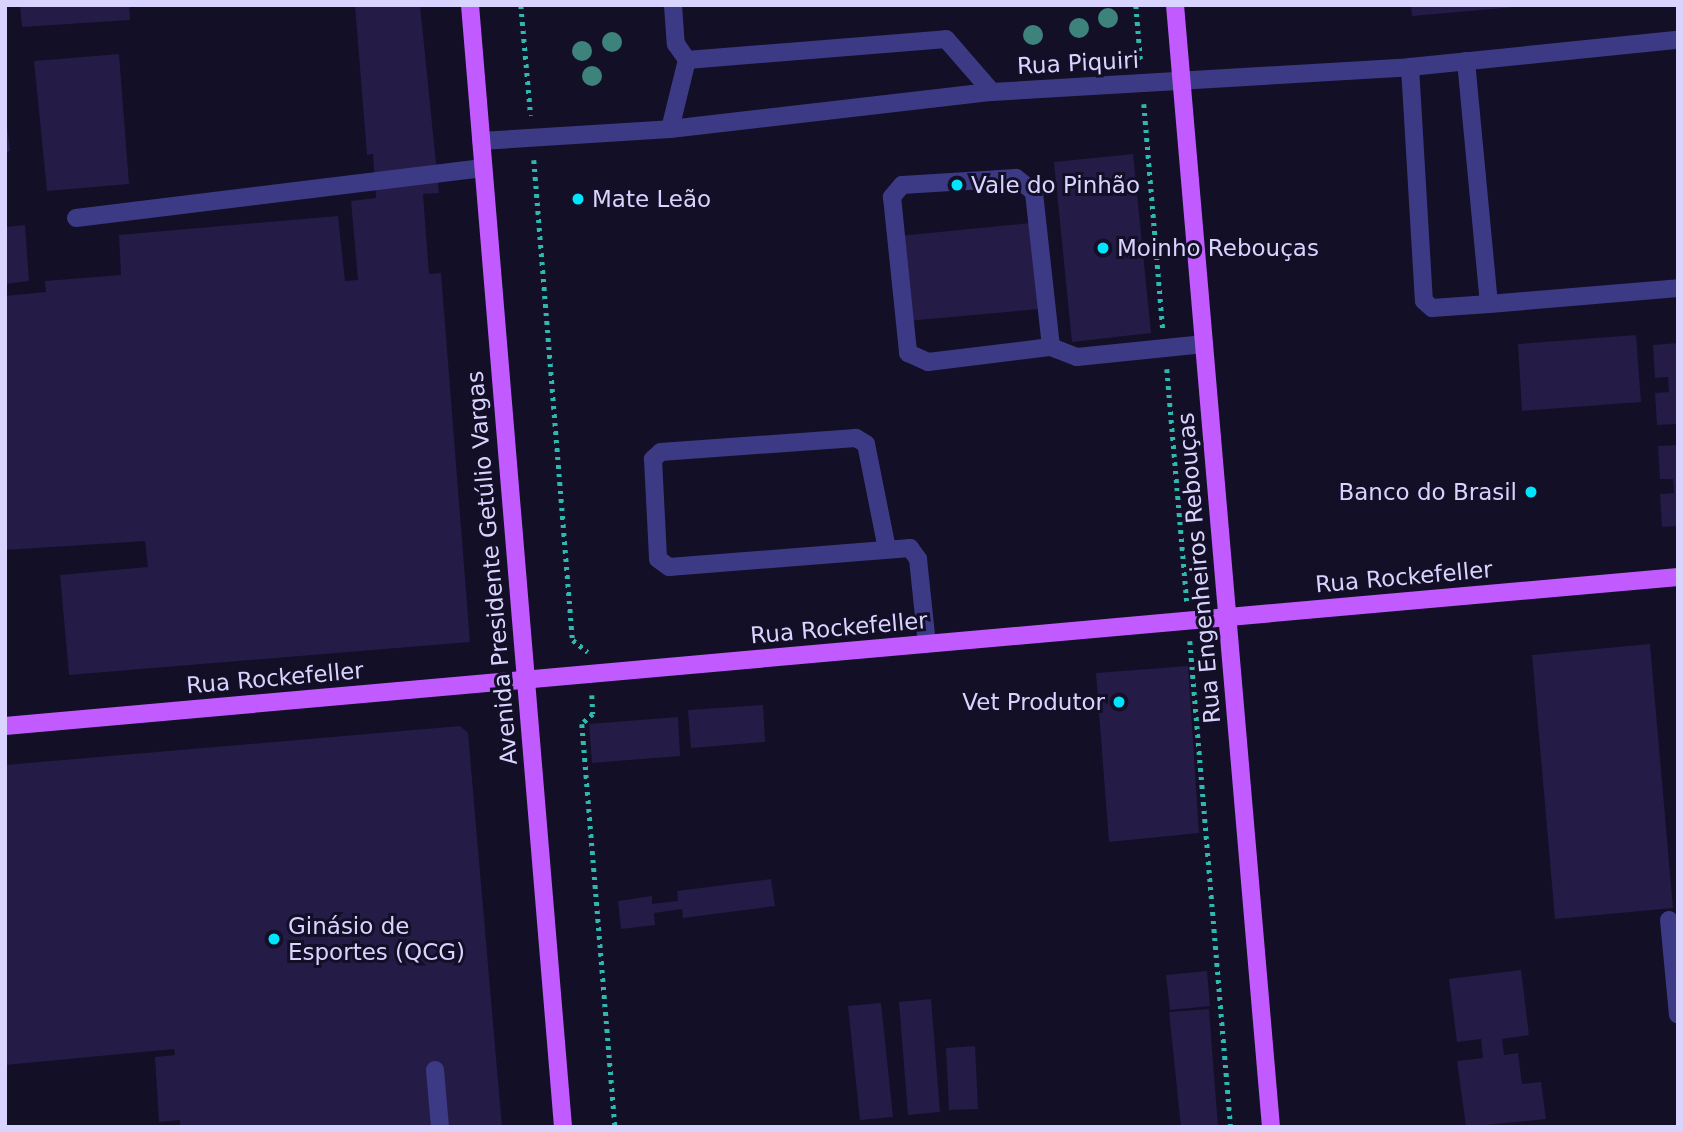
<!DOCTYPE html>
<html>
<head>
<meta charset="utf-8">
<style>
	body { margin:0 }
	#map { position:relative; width:1683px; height:1132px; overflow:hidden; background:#130f26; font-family:"DejaVu Sans",sans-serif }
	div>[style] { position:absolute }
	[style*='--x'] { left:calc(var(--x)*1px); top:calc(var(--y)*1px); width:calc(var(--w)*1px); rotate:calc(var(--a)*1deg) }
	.building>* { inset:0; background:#241b47 }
	.path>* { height:4.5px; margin-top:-2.25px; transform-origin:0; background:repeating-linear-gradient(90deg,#2fb8b0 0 3.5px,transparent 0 8.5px) }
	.minor>* { height:18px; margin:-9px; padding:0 9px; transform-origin:9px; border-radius:9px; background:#3d3a85 }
	.major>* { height:18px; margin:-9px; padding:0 9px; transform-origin:9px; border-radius:9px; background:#c25bff }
	.trees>* { width:20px; height:20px; margin:-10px; border-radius:50%; background:#3d827b }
	.dots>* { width:19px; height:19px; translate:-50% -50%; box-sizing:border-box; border:4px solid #130f26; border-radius:50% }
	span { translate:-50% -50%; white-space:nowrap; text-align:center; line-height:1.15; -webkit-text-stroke:6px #130f26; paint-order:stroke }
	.street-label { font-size:23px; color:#d9d4ff }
	.poi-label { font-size:23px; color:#d9d4ff }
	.left { translate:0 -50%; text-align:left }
	.right { translate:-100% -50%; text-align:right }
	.frame { position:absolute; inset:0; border:7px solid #d9d4ff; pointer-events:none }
</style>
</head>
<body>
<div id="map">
	<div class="building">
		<div style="clip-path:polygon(20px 5px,129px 5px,130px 20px,22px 27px)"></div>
		<div style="clip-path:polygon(355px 5px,420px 5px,439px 193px,423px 194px,429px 274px,441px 273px,470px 642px,69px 675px,60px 575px,148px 567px,145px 541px,5px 550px,5px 296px,46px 292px,45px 281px,121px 275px,119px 235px,338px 216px,345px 281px,358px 280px,351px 201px,376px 198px,373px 154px,367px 155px)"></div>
		<div style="clip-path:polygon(1411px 5px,1515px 5px,1515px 7px,1412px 16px)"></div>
		<div style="clip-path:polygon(119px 54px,129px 184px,47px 191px,34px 61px)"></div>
		<div style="clip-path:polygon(5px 109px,10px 151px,5px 152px)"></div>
		<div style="clip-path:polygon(1133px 154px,1151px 333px,1072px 342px,1054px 162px)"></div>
		<div style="clip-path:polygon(1031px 223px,1039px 309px,907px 321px,899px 236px)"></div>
		<div style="clip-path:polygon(25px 225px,29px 281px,5px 284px,5px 227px)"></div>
		<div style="clip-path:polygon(1636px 335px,1641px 402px,1522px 411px,1518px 344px)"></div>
		<div style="clip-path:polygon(1678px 343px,1678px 424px,1657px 425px,1655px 393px,1669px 392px,1668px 377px,1655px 378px,1653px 345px)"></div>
		<div style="clip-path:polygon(1678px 445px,1678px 526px,1662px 527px,1660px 494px,1674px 493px,1673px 479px,1660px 479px,1658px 446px)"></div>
		<div style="clip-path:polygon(1650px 644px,1673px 908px,1555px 919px,1532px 655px)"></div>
		<div style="clip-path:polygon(1188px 666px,1199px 833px,1109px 842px,1096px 673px)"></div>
		<div style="clip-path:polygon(763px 705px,765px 742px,691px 748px,688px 710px)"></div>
		<div style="clip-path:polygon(678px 717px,680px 756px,592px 763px,589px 724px)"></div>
		<div style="clip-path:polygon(460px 726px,468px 733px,502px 1127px,180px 1127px,180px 1120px,159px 1122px,155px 1057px,175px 1055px,174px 1049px,5px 1065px,5px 765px)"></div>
		<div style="clip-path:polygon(771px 879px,775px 906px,683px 918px,682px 909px,654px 913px,655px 925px,621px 929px,618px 901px,652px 896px,652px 904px,678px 901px,677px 891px)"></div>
		<div style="clip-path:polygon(1521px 970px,1529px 1035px,1502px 1039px,1504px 1055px,1518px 1053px,1522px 1084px,1541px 1082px,1546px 1119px,1466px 1127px,1457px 1061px,1483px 1058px,1481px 1039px,1457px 1042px,1449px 979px)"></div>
		<div style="clip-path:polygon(1207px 971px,1210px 1006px,1170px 1010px,1166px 975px)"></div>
		<div style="clip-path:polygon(931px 999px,940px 1112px,908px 1115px,899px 1002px)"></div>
		<div style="clip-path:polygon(881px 1003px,893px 1117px,860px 1120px,848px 1006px)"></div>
		<div style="clip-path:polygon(1209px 1009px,1218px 1127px,1181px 1127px,1169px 1012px)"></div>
		<div style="clip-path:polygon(975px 1046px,978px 1109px,949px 1110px,946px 1048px)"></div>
	</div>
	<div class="path">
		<div style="--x:521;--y:5;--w:111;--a:84.9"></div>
		<div style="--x:1136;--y:5;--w:59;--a:85.2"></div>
		<div style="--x:1144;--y:104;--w:226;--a:85.2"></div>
		<div style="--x:534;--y:160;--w:482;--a:85.4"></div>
		<div style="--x:573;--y:640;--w:19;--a:39"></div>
		<div style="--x:1167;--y:369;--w:233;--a:85.1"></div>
		<div style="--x:1190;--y:641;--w:488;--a:85.2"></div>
		<div style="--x:592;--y:695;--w:19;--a:87"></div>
		<div style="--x:593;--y:714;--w:15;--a:138"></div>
		<div style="--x:582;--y:724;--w:404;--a:85.3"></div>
	</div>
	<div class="minor">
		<div style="--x:673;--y:5;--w:39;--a:86"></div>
		<div style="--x:676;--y:44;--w:19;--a:55"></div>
		<div style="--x:1466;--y:61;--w:244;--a:84.6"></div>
		<div style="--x:1489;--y:304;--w:190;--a:-4.8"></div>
		<div style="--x:1410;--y:67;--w:234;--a:86.6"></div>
		<div style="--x:1424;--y:301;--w:11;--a:41"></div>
		<div style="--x:1432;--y:308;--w:57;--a:-4"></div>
		<div style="--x:670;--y:129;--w:71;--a:-76.2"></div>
		<div style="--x:687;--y:60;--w:260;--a:-4.6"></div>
		<div style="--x:946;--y:39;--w:70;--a:49"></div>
		<div style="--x:481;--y:141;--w:189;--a:-3.6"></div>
		<div style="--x:670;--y:129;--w:324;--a:-6.6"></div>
		<div style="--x:992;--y:92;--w:419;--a:-3.4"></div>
		<div style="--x:1410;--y:67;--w:269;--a:-5.8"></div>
		<div style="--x:76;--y:218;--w:410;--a:-7"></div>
		<div style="--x:1051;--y:347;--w:156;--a:-96.3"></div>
		<div style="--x:1034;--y:192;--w:23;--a:-142"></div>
		<div style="--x:1016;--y:178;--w:114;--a:176.5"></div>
		<div style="--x:902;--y:185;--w:16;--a:130"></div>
		<div style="--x:892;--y:197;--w:157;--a:84.1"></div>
		<div style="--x:908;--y:353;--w:22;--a:24"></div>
		<div style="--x:928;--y:362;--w:124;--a:-7"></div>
		<div style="--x:1051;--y:347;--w:28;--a:21"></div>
		<div style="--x:1077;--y:357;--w:128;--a:-5.8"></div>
		<div style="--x:887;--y:549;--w:107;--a:-101.3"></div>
		<div style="--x:866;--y:444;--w:12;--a:-149"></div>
		<div style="--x:856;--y:438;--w:196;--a:175.9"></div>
		<div style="--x:661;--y:452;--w:11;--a:139"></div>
		<div style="--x:653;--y:459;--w:100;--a:87.1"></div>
		<div style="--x:658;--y:559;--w:14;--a:36"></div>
		<div style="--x:669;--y:567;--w:242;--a:-4.5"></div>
		<div style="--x:910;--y:548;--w:14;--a:54"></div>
		<div style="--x:918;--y:559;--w:85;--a:84"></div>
		<div style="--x:1669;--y:920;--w:95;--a:84.6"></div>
		<div style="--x:435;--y:1070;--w:57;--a:85"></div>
	</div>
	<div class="major">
		<div style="--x:470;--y:5;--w:1126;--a:85.26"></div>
		<div style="--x:1175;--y:5;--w:1126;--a:85.11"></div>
		<div style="--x:5;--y:726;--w:1680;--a:-5.09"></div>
	</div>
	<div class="trees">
		<div style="left:1108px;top:18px"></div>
		<div style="left:1079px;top:28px"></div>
		<div style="left:1033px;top:35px"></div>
		<div style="left:612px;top:42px"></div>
		<div style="left:582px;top:51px"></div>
		<div style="left:592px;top:76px"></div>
	</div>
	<div class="dots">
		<div style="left:957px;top:185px;background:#00e5ff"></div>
		<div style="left:578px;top:199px;background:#00e5ff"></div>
		<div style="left:1103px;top:248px;background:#00e5ff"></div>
		<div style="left:1531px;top:492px;background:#00e5ff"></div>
		<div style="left:1119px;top:702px;background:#00e5ff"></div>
		<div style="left:274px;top:939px;background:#00e5ff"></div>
	</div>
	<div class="street-label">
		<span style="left:1078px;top:63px;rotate:-3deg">Rua Piquiri</span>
		<span style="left:492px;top:568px;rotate:-95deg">Avenida Presidente Getúlio Vargas</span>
		<span style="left:1199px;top:568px;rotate:-95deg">Rua Engenheiros Rebouças</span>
		<span style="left:1404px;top:577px;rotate:-5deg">Rua Rockefeller</span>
		<span style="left:839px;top:628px;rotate:-5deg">Rua Rockefeller</span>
		<span style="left:275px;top:678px;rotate:-5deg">Rua Rockefeller</span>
	</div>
	<div class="poi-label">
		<span class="left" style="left:971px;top:185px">Vale do Pinhão</span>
		<span class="left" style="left:592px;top:199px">Mate Leão</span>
		<span class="left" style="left:1117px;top:248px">Moinho Rebouças</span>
		<span class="right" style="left:1517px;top:492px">Banco do Brasil</span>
		<span class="right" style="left:1105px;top:702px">Vet Produtor</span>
		<span class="left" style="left:288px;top:939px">Ginásio de<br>Esportes (QCG)</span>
	</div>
	<div class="frame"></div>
</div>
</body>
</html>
